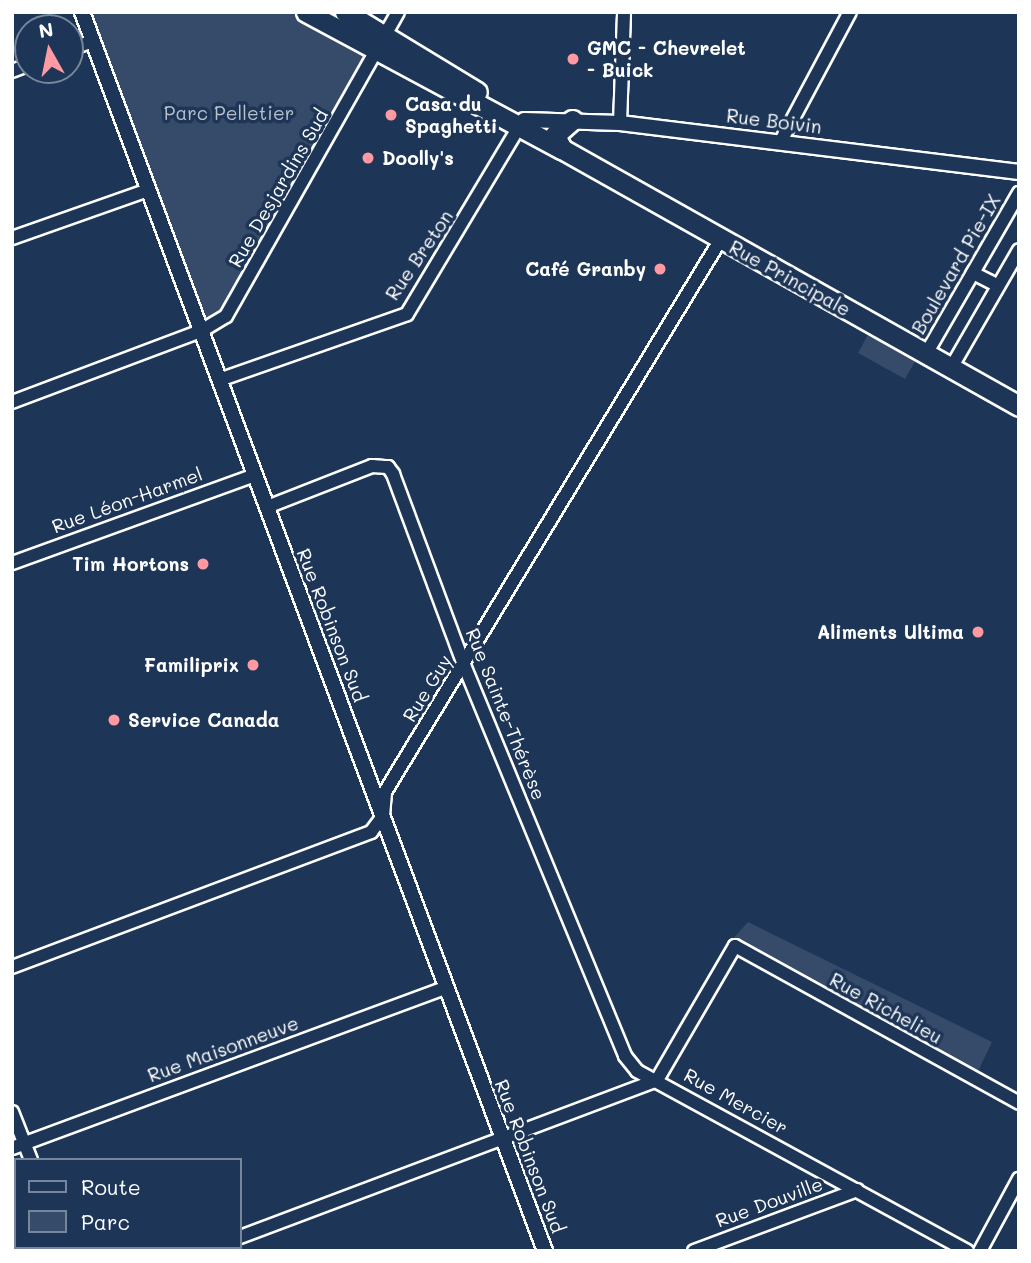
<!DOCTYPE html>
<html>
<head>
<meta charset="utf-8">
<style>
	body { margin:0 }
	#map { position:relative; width:1031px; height:1263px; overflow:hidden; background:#1d3557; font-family:Mali,sans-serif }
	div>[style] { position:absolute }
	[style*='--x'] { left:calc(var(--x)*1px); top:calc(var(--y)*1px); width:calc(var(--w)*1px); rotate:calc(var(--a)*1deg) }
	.green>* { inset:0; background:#364b69 }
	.roads { filter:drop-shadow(2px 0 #fff) drop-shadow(-2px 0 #fff) drop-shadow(0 2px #fff) drop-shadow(0 -2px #fff) }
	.minor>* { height:12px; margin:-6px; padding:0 6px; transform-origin:6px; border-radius:6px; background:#1d3557 }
	.tertiary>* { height:14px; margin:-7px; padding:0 7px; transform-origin:7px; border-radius:7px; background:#1d3557 }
	.primary>* { height:19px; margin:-9.5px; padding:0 9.5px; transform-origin:9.5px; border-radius:9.5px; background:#1d3557 }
	.dots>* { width:19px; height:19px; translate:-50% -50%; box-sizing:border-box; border:4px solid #1d3557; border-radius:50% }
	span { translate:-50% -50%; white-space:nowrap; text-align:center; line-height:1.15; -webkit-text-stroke:7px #1d3557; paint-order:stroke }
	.poi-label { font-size:19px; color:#fff; font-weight:700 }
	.left { translate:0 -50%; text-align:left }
	.right { translate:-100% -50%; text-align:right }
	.park-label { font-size:19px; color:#b9c0ca }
	.street-label { font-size:19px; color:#fff }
	.frame { position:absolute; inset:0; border:14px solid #fff; pointer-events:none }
	.legend { position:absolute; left:14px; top:1158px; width:228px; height:91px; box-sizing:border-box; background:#1d3557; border:2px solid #77869a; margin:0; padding:9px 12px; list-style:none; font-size:21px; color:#fff }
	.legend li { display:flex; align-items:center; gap:14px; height:35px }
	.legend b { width:35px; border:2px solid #77869a }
	.north { position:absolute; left:14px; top:14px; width:70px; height:70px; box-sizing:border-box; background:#1d3557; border:2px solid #77869a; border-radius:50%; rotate:351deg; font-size:19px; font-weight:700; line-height:28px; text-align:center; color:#fff }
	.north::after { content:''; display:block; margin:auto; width:24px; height:32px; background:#ff9aa2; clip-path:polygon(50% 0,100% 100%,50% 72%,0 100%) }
</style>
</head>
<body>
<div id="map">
	<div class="green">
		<div style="clip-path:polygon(88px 12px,305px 12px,378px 53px,226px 316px,201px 331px)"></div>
		<div style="clip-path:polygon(869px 333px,917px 358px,905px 379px,858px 353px)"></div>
		<div style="clip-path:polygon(748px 922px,992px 1042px,974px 1080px,729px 943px)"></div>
	</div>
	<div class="roads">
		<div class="minor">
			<div style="--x:70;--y:49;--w:24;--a:-19"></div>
			<div style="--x:12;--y:71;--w:17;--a:-21"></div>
			<div style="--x:620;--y:123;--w:111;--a:-87.9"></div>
			<div style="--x:781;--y:141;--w:146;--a:-61.9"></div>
			<div style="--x:12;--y:238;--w:144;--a:-19.4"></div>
			<div style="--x:973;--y:273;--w:28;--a:27"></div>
			<div style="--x:926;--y:354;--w:186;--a:-60"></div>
			<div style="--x:951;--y:368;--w:136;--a:-60"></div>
			<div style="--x:219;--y:380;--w:199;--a:-19.3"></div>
			<div style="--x:407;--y:314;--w:224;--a:-59.1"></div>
			<div style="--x:12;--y:402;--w:202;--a:-20.6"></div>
			<div style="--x:201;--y:331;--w:29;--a:-31"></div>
			<div style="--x:226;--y:316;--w:349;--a:-60.5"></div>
			<div style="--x:267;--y:507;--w:113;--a:-21.3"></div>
			<div style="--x:372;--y:466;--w:16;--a:4"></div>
			<div style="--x:388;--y:467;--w:9;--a:54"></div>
			<div style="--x:393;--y:474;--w:204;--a:69.6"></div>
			<div style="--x:464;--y:665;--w:423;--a:67.6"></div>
			<div style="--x:625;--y:1056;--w:19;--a:51"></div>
			<div style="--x:637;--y:1071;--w:376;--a:28.6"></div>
			<div style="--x:12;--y:563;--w:258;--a:-19.9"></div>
			<div style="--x:12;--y:967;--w:384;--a:-20.6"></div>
			<div style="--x:371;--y:832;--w:20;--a:-53"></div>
			<div style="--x:383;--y:816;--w:24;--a:-85"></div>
			<div style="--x:385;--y:792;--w:647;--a:-58.72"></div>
			<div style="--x:657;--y:1080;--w:155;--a:-59.8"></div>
			<div style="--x:735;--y:946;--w:325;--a:28.9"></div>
			<div style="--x:12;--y:1112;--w:52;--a:68.4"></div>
			<div style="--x:12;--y:1148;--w:464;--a:-20.3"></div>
			<div style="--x:240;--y:1237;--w:446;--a:-20.6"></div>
			<div style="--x:65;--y:1247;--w:4;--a:76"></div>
			<div style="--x:202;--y:1251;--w:10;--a:-24"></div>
			<div style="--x:694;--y:1251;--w:174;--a:-20.5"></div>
			<div style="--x:980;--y:1251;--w:82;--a:-61.6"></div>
		</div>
		<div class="tertiary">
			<div style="--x:82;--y:12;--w:1323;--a:69.51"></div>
			<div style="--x:524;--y:120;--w:96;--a:1.8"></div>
			<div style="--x:620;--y:123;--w:402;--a:7"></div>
		</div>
		<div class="primary">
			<div style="--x:306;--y:12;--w:290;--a:28.2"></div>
			<div style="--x:562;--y:149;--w:524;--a:29.35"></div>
			<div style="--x:345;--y:12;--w:154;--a:31.2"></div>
			<div style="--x:562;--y:149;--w:16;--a:-117"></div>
			<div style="--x:555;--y:135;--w:23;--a:-41"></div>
		</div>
	</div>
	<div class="dots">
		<div style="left:573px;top:59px;background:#ff9aa2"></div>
		<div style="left:391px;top:115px;background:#ff9aa2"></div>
		<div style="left:368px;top:158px;background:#ff9aa2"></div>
		<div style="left:660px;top:269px;background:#ff9aa2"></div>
		<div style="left:203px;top:564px;background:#ff9aa2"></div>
		<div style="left:978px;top:632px;background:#ff9aa2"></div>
		<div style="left:253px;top:665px;background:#ff9aa2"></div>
		<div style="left:114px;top:720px;background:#ff9aa2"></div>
	</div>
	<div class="poi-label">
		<span class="left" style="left:587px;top:59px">GMC - Chevrelet<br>- Buick</span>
		<span class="left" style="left:405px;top:115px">Casa du<br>Spaghetti</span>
		<span class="left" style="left:382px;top:158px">Doolly's</span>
		<span class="right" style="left:646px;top:269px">Café Granby</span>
		<span class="right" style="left:189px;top:564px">Tim Hortons</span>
		<span class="right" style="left:964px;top:632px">Aliments Ultima</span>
		<span class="right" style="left:239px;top:665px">Familiprix</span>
		<span class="left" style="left:128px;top:720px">Service Canada</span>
	</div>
	<div class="park-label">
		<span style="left:229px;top:113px">Parc Pelletier</span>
	</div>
	<div class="street-label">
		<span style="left:774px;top:121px;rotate:7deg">Rue Boivin</span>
		<span style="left:278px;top:188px;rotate:-60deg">Rue Desjardins Sud</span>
		<span style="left:419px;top:255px;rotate:-56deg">Rue Breton</span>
		<span style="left:956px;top:264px;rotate:-60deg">Boulevard Pie-IX</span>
		<span style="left:790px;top:278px;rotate:29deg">Rue Principale</span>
		<span style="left:127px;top:500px;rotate:-20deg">Rue Léon-Harmel</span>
		<span style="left:332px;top:625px;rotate:69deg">Rue Robinson Sud</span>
		<span style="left:427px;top:688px;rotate:-58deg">Rue Guy</span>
		<span style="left:506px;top:714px;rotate:68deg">Rue Sainte-Thérèse</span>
		<span style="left:886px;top:1008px;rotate:29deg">Rue Richelieu</span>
		<span style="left:223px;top:1049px;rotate:-20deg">Rue Maisonneuve</span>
		<span style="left:736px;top:1101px;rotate:29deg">Rue Mercier</span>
		<span style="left:530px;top:1156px;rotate:69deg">Rue Robinson Sud</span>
		<span style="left:769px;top:1202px;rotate:-20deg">Rue Douville</span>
	</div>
	<div class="frame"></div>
	<ul class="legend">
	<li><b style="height:9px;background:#1d3557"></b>Route</li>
	<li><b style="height:19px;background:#364b69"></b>Parc</li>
	</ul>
	<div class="north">N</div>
</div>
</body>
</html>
